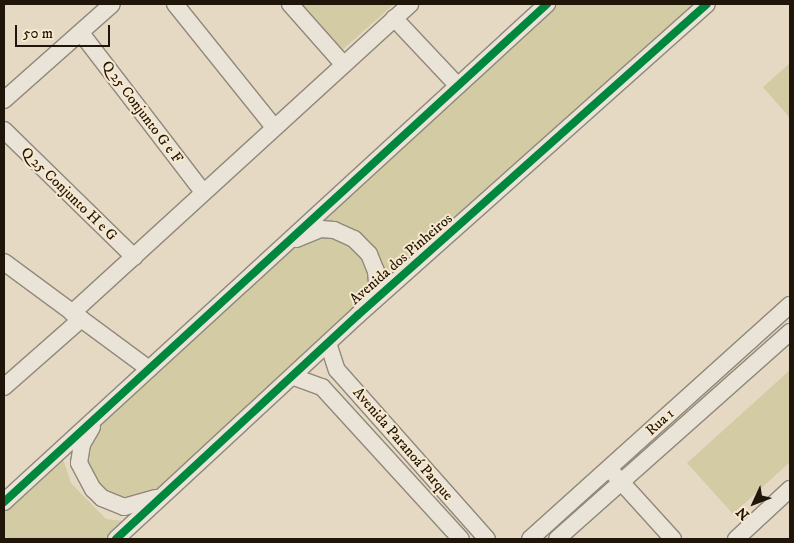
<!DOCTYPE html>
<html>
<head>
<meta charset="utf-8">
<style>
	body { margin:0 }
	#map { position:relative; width:794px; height:543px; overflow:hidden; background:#e6d9c3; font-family:"IM FELL DW Pica",serif }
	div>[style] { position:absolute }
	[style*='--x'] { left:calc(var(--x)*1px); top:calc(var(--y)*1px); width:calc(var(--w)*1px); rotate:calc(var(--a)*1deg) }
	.green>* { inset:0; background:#d3cba3 }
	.roads { filter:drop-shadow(1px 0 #90887a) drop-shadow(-1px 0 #90887a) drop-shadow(0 1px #90887a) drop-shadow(0 -1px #90887a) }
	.minor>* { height:16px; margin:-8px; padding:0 8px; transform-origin:8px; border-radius:8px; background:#e9e3d8 }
	.cycleway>* { height:8px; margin:-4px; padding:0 4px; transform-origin:4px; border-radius:4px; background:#00873e }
	span { translate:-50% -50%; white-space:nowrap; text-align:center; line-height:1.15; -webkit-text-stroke:4px #f8e9ce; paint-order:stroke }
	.street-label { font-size:15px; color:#1f1508 }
	.frame { position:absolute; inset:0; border:5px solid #1f1508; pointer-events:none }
	.north { position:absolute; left:729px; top:478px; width:50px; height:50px; -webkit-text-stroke:4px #f8e9ce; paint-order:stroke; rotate:227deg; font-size:14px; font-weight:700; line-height:20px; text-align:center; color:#1f1508 }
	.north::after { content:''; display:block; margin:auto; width:18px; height:22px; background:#1f1508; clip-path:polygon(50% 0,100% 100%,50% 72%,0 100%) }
	.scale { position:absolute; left:15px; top:25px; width:95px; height:22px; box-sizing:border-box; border:2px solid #1f1508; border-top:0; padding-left:6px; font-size:15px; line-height:18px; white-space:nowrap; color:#1f1508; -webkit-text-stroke:4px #f8e9ce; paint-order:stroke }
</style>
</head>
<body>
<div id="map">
	<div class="green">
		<div style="clip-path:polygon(296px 4px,394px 4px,340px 52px)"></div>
		<div style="clip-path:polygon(551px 4px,699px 4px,379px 293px,373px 251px,313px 225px)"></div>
		<div style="clip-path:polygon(790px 63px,790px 116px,789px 117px,763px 87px)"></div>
		<div style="clip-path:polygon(322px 234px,351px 245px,363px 259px,370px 273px,367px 300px,163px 489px,127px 502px,99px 485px,84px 463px,86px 444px,103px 420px,291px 246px)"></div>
		<div style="clip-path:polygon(790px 370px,790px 462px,733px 514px,687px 463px)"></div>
		<div style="clip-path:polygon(62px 456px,71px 483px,106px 519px,132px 522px,112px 539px,4px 539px,4px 511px)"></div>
	</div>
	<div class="roads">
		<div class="minor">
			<div style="--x:175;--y:4;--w:158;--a:51.2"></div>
			<div style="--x:290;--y:4;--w:81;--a:48.5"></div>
			<div style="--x:394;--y:18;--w:93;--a:46.7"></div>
			<div style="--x:81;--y:33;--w:200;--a:52.5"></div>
			<div style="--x:4;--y:100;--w:144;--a:-41.6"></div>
			<div style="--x:4;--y:130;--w:182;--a:44.3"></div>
			<div style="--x:296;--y:239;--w:27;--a:-22"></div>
			<div style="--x:321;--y:229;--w:13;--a:4"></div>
			<div style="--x:334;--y:230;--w:22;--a:24"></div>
			<div style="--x:354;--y:239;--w:21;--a:45"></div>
			<div style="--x:369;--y:254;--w:18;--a:68"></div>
			<div style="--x:376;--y:271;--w:12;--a:85"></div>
			<div style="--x:377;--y:283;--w:21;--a:107"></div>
			<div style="--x:4;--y:262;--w:180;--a:36.4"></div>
			<div style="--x:72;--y:313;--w:458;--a:-42.4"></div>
			<div style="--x:328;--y:343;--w:28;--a:72"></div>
			<div style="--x:337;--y:370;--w:226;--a:48.4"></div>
			<div style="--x:294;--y:377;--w:30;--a:20"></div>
			<div style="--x:322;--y:387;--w:206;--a:47.6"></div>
			<div style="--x:4;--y:387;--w:103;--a:-41.4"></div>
			<div style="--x:92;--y:427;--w:20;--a:120"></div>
			<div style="--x:82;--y:444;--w:19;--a:99"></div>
			<div style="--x:79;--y:463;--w:30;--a:62"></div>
			<div style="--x:93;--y:489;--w:13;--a:45"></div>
			<div style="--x:102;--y:498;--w:24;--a:22"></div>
			<div style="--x:124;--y:507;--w:33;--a:-16"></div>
			<div style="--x:614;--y:474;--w:88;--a:47.8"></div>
			<div style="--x:4;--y:502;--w:737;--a:-42.52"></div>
			<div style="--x:116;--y:539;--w:330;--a:-42.8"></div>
			<div style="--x:358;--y:315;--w:467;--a:-41.7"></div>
			<div style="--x:530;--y:539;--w:350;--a:-42"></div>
			<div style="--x:557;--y:539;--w:312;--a:-41.6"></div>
			<div style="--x:736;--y:539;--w:74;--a:-42.8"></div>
		</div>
	</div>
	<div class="cycleway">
		<div style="--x:4;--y:502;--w:737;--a:-42.52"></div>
		<div style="--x:116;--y:539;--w:330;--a:-42.8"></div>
		<div style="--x:358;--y:315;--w:467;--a:-41.7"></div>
	</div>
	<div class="street-label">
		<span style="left:142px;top:112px;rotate:53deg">Q 25 Conjunto G e F</span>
		<span style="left:69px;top:194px;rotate:44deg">Q 25 Conjunto H e G</span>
		<span style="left:401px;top:259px;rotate:-41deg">Avenida dos Pinheiros</span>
		<span style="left:660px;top:422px;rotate:-42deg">Rua 1</span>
		<span style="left:403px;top:444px;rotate:49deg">Avenida Paranoá Parque</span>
	</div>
	<div class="frame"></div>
	<div class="north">N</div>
	<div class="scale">50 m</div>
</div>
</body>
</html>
